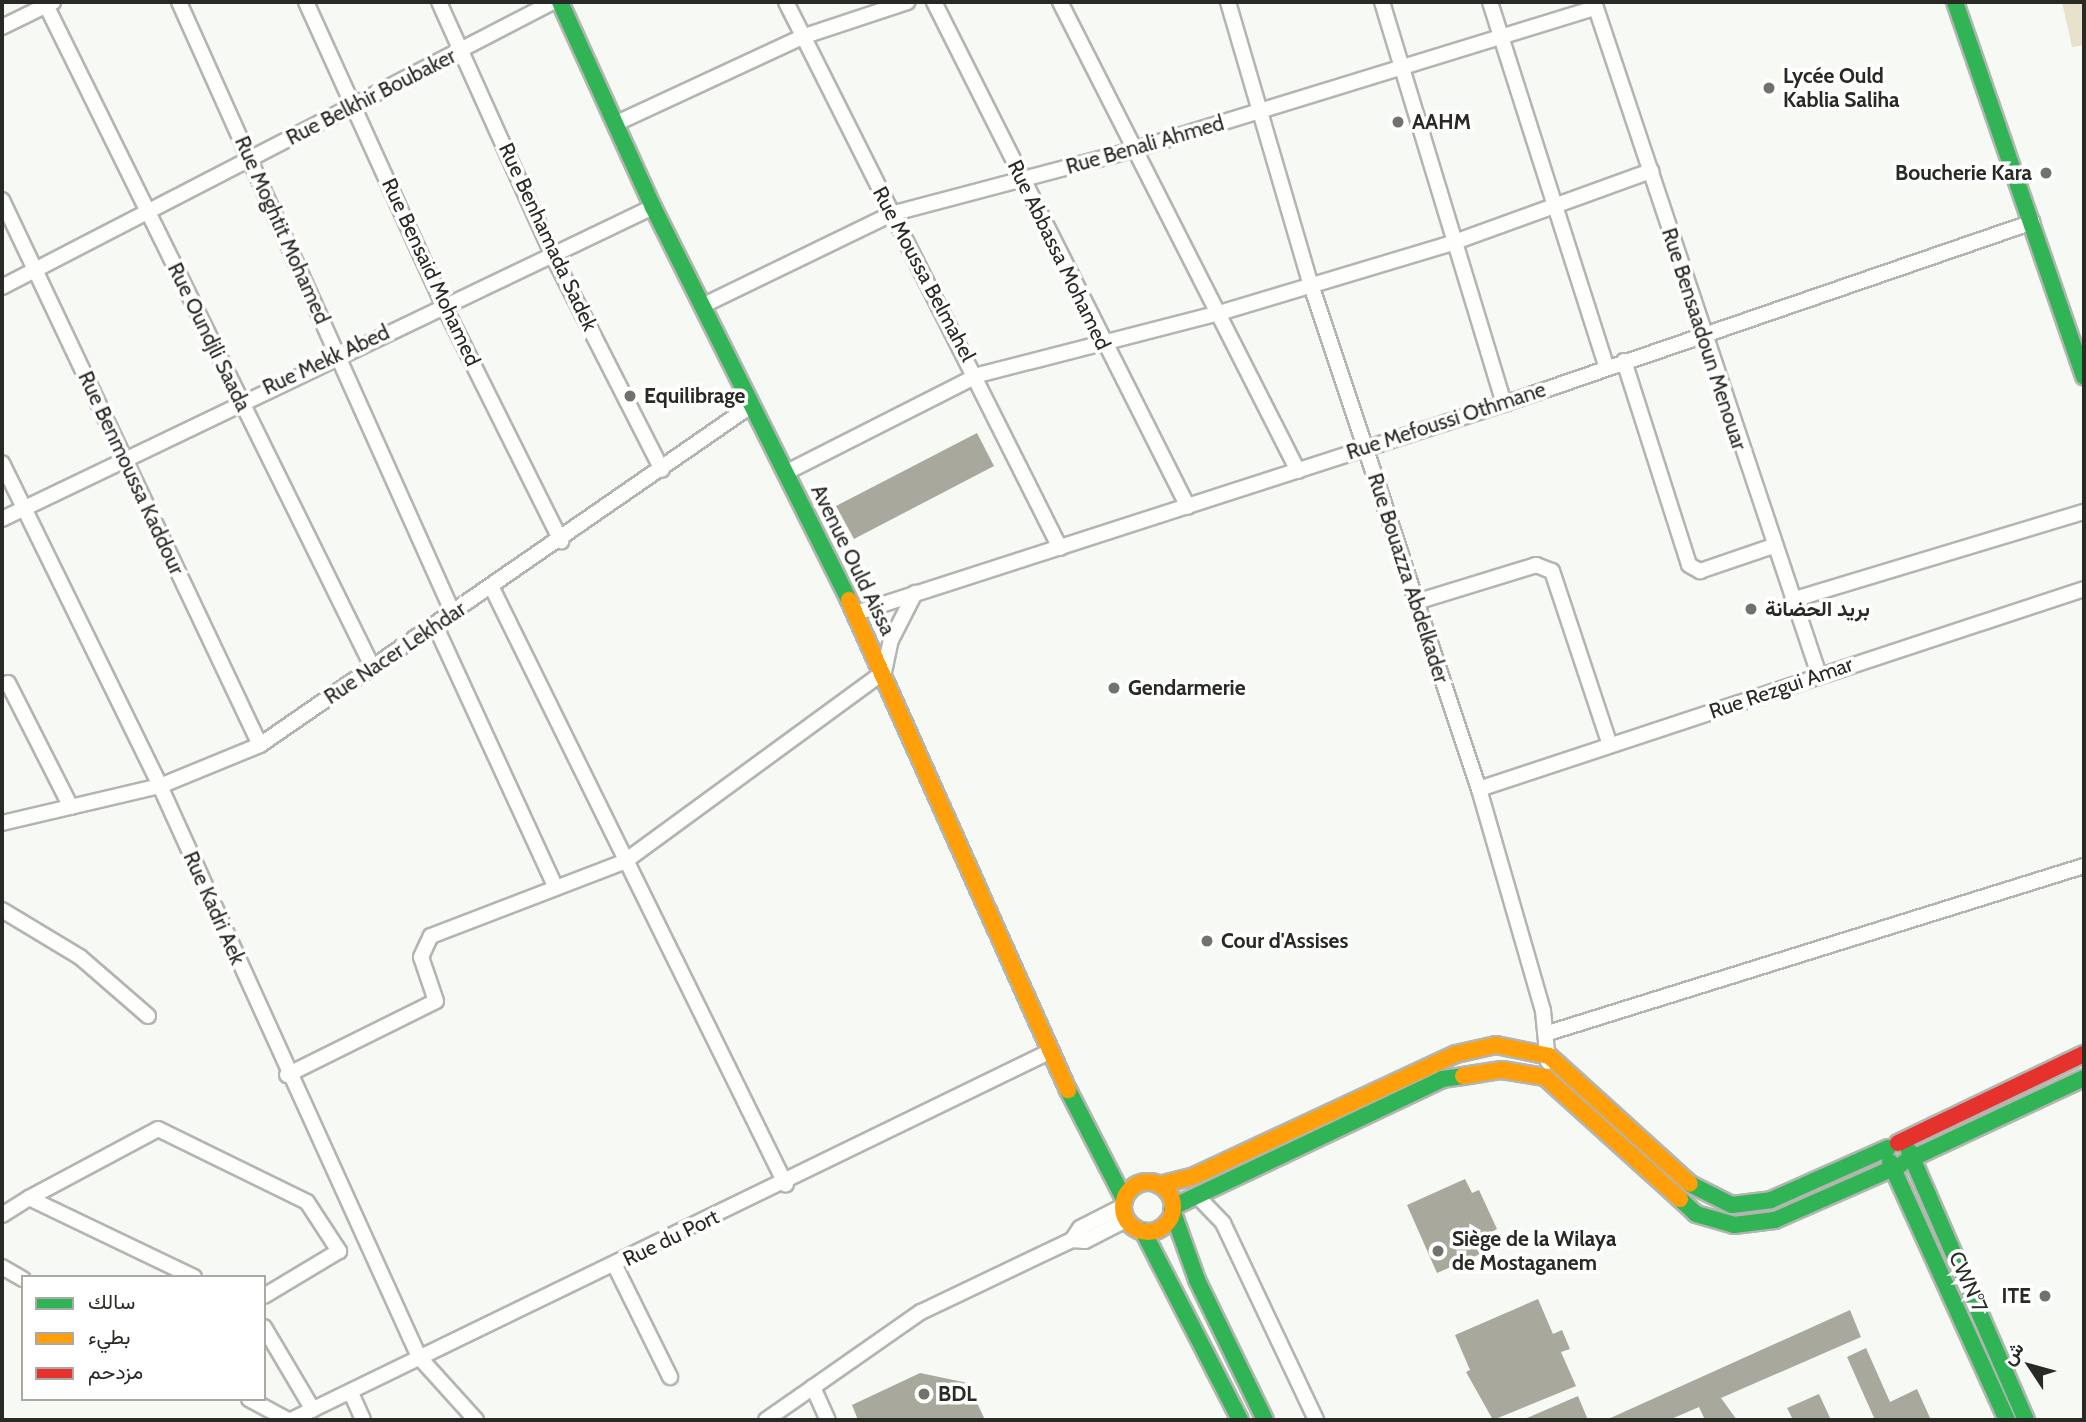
<!DOCTYPE html>
<html>
<head>
<meta charset="utf-8">
<style>
	body { margin:0 }
	#map { position:relative; width:2086px; height:1422px; overflow:hidden; background:#f7faf4; font-family:Cabin,Vazirmatn,sans-serif }
	div>[style] { position:absolute }
	[style*='--x'] { left:calc(var(--x)*1px); top:calc(var(--y)*1px); width:calc(var(--w)*1px); rotate:calc(var(--a)*1deg) }
	.green>* { inset:0; background:#e8e1cc }
	.building>* { inset:0; background:#a8a99c }
	.roads { filter:drop-shadow(2px 0 #b3b5b0) drop-shadow(-2px 0 #b3b5b0) drop-shadow(0 2px #b3b5b0) drop-shadow(0 -2px #b3b5b0) }
	.street>* { height:14px; margin:-7px; padding:0 7px; transform-origin:7px; border-radius:7px; background:#fefefd }
	.fast>* { height:16px; margin:-8px; padding:0 8px; transform-origin:8px; border-radius:8px; background:#30b455 }
	.slow>* { height:16px; margin:-8px; padding:0 8px; transform-origin:8px; border-radius:8px; background:#ff9f0a }
	.slow>.ring { margin:-8px; padding:0; box-sizing:content-box; background:none; border:16px solid #ff9f0a; border-radius:50% }
	.jam>* { height:16px; margin:-8px; padding:0 8px; transform-origin:8px; border-radius:8px; background:#e5322d }
	.dots>* { width:19px; height:19px; translate:-50% -50%; box-sizing:border-box; border:4px solid #fff; border-radius:50% }
	span { translate:-50% -50%; white-space:nowrap; text-align:center; line-height:1.15; -webkit-text-stroke:7px #fff; paint-order:stroke }
	.poi-label { font-size:21px; color:#282a25; font-weight:700 }
	.left { translate:0 -50%; text-align:left }
	.right { translate:-100% -50%; text-align:right }
	.street-label { font-size:21px; color:#282a25 }
	.frame { position:absolute; inset:0; border:4px solid #282a25; pointer-events:none }
	.legend { position:absolute; left:21px; top:1275px; width:245px; height:126px; box-sizing:border-box; background:#fff; border:2px solid #a9aaa8; margin:0; padding:9px 12px; list-style:none; font-size:21px; color:#282a25 }
	.legend li { display:flex; align-items:center; gap:14px; height:35px }
	.legend b { width:35px; border:2px solid #a9aaa8 }
	.north { position:absolute; left:1995px; top:1331px; width:70px; height:70px; -webkit-text-stroke:5px #fff; paint-order:stroke; rotate:306deg; font-size:19px; font-weight:700; line-height:28px; text-align:center; color:#282a25 }
	.north::after { content:''; display:block; margin:auto; width:24px; height:32px; background:#282a25; clip-path:polygon(50% 0,100% 100%,50% 72%,0 100%) }
</style>
</head>
<body>
<div id="map">
	<div class="green">
		<div style="clip-path:polygon(2062px 2px,2084px 2px,2084px 45px,2072px 47px)"></div>
	</div>
	<div class="building">
		<div style="clip-path:polygon(977px 433px,994px 466px,854px 539px,836px 506px)"></div>
		<div style="clip-path:polygon(1465px 1179px,1472px 1193px,1479px 1190px,1497px 1229px,1490px 1233px,1496px 1247px,1437px 1273px,1407px 1205px)"></div>
		<div style="clip-path:polygon(1538px 1299px,1553px 1334px,1562px 1330px,1570px 1349px,1561px 1352px,1576px 1386px,1493px 1420px,1466px 1372px,1470px 1370px,1455px 1335px)"></div>
		<div style="clip-path:polygon(1850px 1310px,1861px 1337px,1721px 1398px,1737px 1420px,1705px 1420px,1699px 1407px,1669px 1420px,1606px 1420px)"></div>
		<div style="clip-path:polygon(1866px 1348px,1890px 1402px,1917px 1389px,1931px 1420px,1875px 1420px,1847px 1357px)"></div>
		<div style="clip-path:polygon(920px 1373px,968px 1383px,985px 1420px,858px 1420px,852px 1405px)"></div>
		<div style="clip-path:polygon(1819px 1394px,1831px 1420px,1793px 1420px,1787px 1408px)"></div>
		<div style="clip-path:polygon(1578px 1396px,1588px 1420px,1522px 1420px)"></div>
	</div>
	<div class="roads">
		<div class="street">
			<div style="--x:179;--y:2;--w:670;--a:65.85"></div>
			<div style="--x:306;--y:2;--w:334;--a:65.6"></div>
			<div style="--x:444;--y:306;--w:263;--a:63.5"></div>
			<div style="--x:439;--y:2;--w:276;--a:65.8"></div>
			<div style="--x:552;--y:254;--w:242;--a:63"></div>
			<div style="--x:786;--y:2;--w:611;--a:63.35"></div>
			<div style="--x:934;--y:2;--w:565;--a:63.3"></div>
			<div style="--x:1060;--y:2;--w:526;--a:63.09"></div>
			<div style="--x:1228;--y:2;--w:295;--a:73.7"></div>
			<div style="--x:1311;--y:285;--w:531;--a:71.57"></div>
			<div style="--x:1479;--y:789;--w:231;--a:73.9"></div>
			<div style="--x:1543;--y:1011;--w:51;--a:84.4"></div>
			<div style="--x:1382;--y:2;--w:420;--a:73.1"></div>
			<div style="--x:1490;--y:2;--w:382;--a:72.3"></div>
			<div style="--x:1594;--y:2;--w:710;--a:71.51"></div>
			<div style="--x:46;--y:5;--w:739;--a:63.75"></div>
			<div style="--x:2;--y:27;--w:57;--a:-26.1"></div>
			<div style="--x:617;--y:123;--w:204;--a:-24.9"></div>
			<div style="--x:802;--y:37;--w:111;--a:-18.4"></div>
			<div style="--x:2;--y:200;--w:603;--a:64.67"></div>
			<div style="--x:2;--y:287;--w:620;--a:-27.35"></div>
			<div style="--x:704;--y:305;--w:208;--a:-25.9"></div>
			<div style="--x:891;--y:214;--w:250;--a:-14.8"></div>
			<div style="--x:1133;--y:150;--w:484;--a:-17.1"></div>
			<div style="--x:1624;--y:361;--w:214;--a:72.3"></div>
			<div style="--x:1689;--y:565;--w:13;--a:29"></div>
			<div style="--x:1700;--y:571;--w:77;--a:-18.9"></div>
			<div style="--x:2;--y:463;--w:360;--a:63.9"></div>
			<div style="--x:160;--y:786;--w:627;--a:65.6"></div>
			<div style="--x:419;--y:1357;--w:85;--a:47.9"></div>
			<div style="--x:787;--y:472;--w:214;--a:-26.9"></div>
			<div style="--x:978;--y:375;--w:246;--a:-14.4"></div>
			<div style="--x:1216;--y:314;--w:246;--a:-16.7"></div>
			<div style="--x:1452;--y:243;--w:212;--a:-19.9"></div>
			<div style="--x:2;--y:519;--w:722;--a:-25.61"></div>
			<div style="--x:492;--y:588;--w:665;--a:63.78"></div>
			<div style="--x:1792;--y:600;--w:305;--a:-16.8"></div>
			<div style="--x:1416;--y:602;--w:126;--a:-17.1"></div>
			<div style="--x:1536;--y:565;--w:17;--a:21"></div>
			<div style="--x:1552;--y:571;--w:183;--a:71.6"></div>
			<div style="--x:856;--y:613;--w:681;--a:-17.88"></div>
			<div style="--x:1504;--y:404;--w:559;--a:-18.99"></div>
			<div style="--x:435;--y:625;--w:289;--a:65.3"></div>
			<div style="--x:8;--y:683;--w:139;--a:63.1"></div>
			<div style="--x:1479;--y:789;--w:637;--a:-18.29"></div>
			<div style="--x:2;--y:823;--w:162;--a:-13.2"></div>
			<div style="--x:160;--y:786;--w:108;--a:-22.3"></div>
			<div style="--x:260;--y:745;--w:598;--a:-34.65"></div>
			<div style="--x:2;--y:910;--w:91;--a:31.1"></div>
			<div style="--x:80;--y:957;--w:90;--a:40.9"></div>
			<div style="--x:1548;--y:1033;--w:561;--a:-17.31"></div>
			<div style="--x:287;--y:1075;--w:166;--a:-26.4"></div>
			<div style="--x:436;--y:1001;--w:46;--a:-108.8"></div>
			<div style="--x:421;--y:957;--w:23;--a:-65"></div>
			<div style="--x:431;--y:936;--w:207;--a:-21"></div>
			<div style="--x:624;--y:862;--w:322;--a:-36.2"></div>
			<div style="--x:884;--y:672;--w:33;--a:-78"></div>
			<div style="--x:891;--y:640;--w:53;--a:-62.9"></div>
			<div style="--x:29;--y:1198;--w:146;--a:-28.1"></div>
			<div style="--x:158;--y:1129;--w:166;--a:26.1"></div>
			<div style="--x:307;--y:1202;--w:59;--a:56.9"></div>
			<div style="--x:339;--y:1251;--w:87;--a:149"></div>
			<div style="--x:1200;--y:1199;--w:33;--a:46"></div>
			<div style="--x:1223;--y:1223;--w:218;--a:64.7"></div>
			<div style="--x:2;--y:1215;--w:32;--a:-32"></div>
			<div style="--x:29;--y:1198;--w:183;--a:25.6"></div>
			<div style="--x:1072;--y:1240;--w:13;--a:4"></div>
			<div style="--x:1085;--y:1241;--w:46;--a:-27.1"></div>
			<div style="--x:615;--y:1266;--w:124;--a:63.6"></div>
			<div style="--x:2;--y:1267;--w:24;--a:30"></div>
			<div style="--x:264;--y:1327;--w:96;--a:59.4"></div>
			<div style="--x:813;--y:1387;--w:36;--a:66"></div>
			<div style="--x:352;--y:1395;--w:27;--a:66"></div>
			<div style="--x:249;--y:1399;--w:44;--a:28.3"></div>
			<div style="--x:291;--y:1420;--w:843;--a:-25.9"></div>
			<div style="--x:766;--y:1420;--w:189;--a:-34.9"></div>
			<div style="--x:921;--y:1312;--w:167;--a:-25.5"></div>
			<div style="--x:1072;--y:1240;--w:14;--a:-56"></div>
			<div style="--x:1080;--y:1228;--w:48;--a:-27.1"></div>
		</div>
		<div class="fast">
			<div style="--x:560;--y:2;--w:225;--a:65.6"></div>
			<div style="--x:653;--y:207;--w:439;--a:63.5"></div>
			<div style="--x:1955;--y:2;--w:396;--a:71"></div>
			<div style="--x:1068;--y:1090;--w:123;--a:62.8"></div>
			<div style="--x:1909;--y:1151;--w:293;--a:66.5"></div>
			<div style="--x:1906;--y:1161;--w:196;--a:-25"></div>
			<div style="--x:1890;--y:1162;--w:283;--a:65.6"></div>
			<div style="--x:1690;--y:1184;--w:47;--a:26.6"></div>
			<div style="--x:1732;--y:1205;--w:39;--a:-7"></div>
			<div style="--x:1771;--y:1200;--w:128;--a:-24"></div>
			<div style="--x:1680;--y:1199;--w:22;--a:43"></div>
			<div style="--x:1696;--y:1214;--w:40;--a:16"></div>
			<div style="--x:1734;--y:1225;--w:41;--a:-7"></div>
			<div style="--x:1775;--y:1220;--w:137;--a:-23.7"></div>
			<div style="--x:1173;--y:1207;--w:298;--a:-25.4"></div>
			<div style="--x:1442;--y:1079;--w:21;--a:-8"></div>
			<div style="--x:1172;--y:1210;--w:74;--a:70.3"></div>
			<div style="--x:1197;--y:1280;--w:156;--a:64.1"></div>
			<div style="--x:1143;--y:1231;--w:212;--a:62.8"></div>
		</div>
		<div class="slow">
			<div style="--x:849;--y:600;--w:537;--a:65.92"></div>
			<div style="--x:1463;--y:1076;--w:39;--a:-9"></div>
			<div style="--x:1502;--y:1070;--w:44;--a:9.2"></div>
			<div style="--x:1545;--y:1077;--w:182;--a:42.1"></div>
			<div class="ring" style="left:1123px;top:1182px;width:34px;height:34px"></div>
			<div style="--x:1159;--y:1185;--w:34;--a:-14"></div>
			<div style="--x:1192;--y:1177;--w:291;--a:-25"></div>
			<div style="--x:1456;--y:1054;--w:41;--a:-12.7"></div>
			<div style="--x:1496;--y:1045;--w:54;--a:11.7"></div>
			<div style="--x:1549;--y:1056;--w:190;--a:42.2"></div>
		</div>
		<div class="jam">
			<div style="--x:1898;--y:1143;--w:206;--a:-25.6"></div>
		</div>
	</div>
	<div class="dots">
		<div style="left:1769px;top:88px;background:#70736d"></div>
		<div style="left:1398px;top:122px;background:#70736d"></div>
		<div style="left:2046px;top:173px;background:#70736d"></div>
		<div style="left:630px;top:396px;background:#70736d"></div>
		<div style="left:1751px;top:609px;background:#70736d"></div>
		<div style="left:1114px;top:688px;background:#70736d"></div>
		<div style="left:1207px;top:941px;background:#70736d"></div>
		<div style="left:1438px;top:1251px;background:#70736d"></div>
		<div style="left:2045px;top:1296px;background:#70736d"></div>
		<div style="left:924px;top:1394px;background:#70736d"></div>
	</div>
	<div class="poi-label">
		<span class="left" style="left:1783px;top:88px">Lycée Ould<br>Kablia Saliha</span>
		<span class="left" style="left:1412px;top:122px">AAHM</span>
		<span class="right" style="left:2032px;top:173px">Boucherie Kara</span>
		<span class="left" style="left:644px;top:396px">Equilibrage</span>
		<span class="left" style="left:1765px;top:609px">بريد الحضانة</span>
		<span class="left" style="left:1128px;top:688px">Gendarmerie</span>
		<span class="left" style="left:1221px;top:941px">Cour d'Assises</span>
		<span class="left" style="left:1452px;top:1251px">Siège de la Wilaya<br>de Mostaganem</span>
		<span class="right" style="left:2031px;top:1296px">ITE</span>
		<span class="left" style="left:938px;top:1394px">BDL</span>
	</div>
	<div class="street-label">
		<span style="left:371px;top:97px;rotate:-27deg">Rue Belkhir Boubaker</span>
		<span style="left:1145px;top:145px;rotate:-16deg">Rue Benali Ahmed</span>
		<span style="left:282px;top:230px;rotate:66deg">Rue Moghtit Mohamed</span>
		<span style="left:548px;top:237px;rotate:65deg">Rue Benhamada Sadek</span>
		<span style="left:1059px;top:255px;rotate:64deg">Rue Abbassa Mohamed</span>
		<span style="left:431px;top:272px;rotate:65deg">Rue Bensaid Mohamed</span>
		<span style="left:924px;top:274px;rotate:62deg">Rue Moussa Belmahel</span>
		<span style="left:209px;top:337px;rotate:64deg">Rue Oundjli Saada</span>
		<span style="left:1704px;top:339px;rotate:72deg">Rue Bensaadoun Menouar</span>
		<span style="left:326px;top:360px;rotate:-25deg">Rue Mekk Abed</span>
		<span style="left:1446px;top:421px;rotate:-18deg">Rue Mefoussi Othmane</span>
		<span style="left:131px;top:473px;rotate:65deg">Rue Benmoussa Kaddour</span>
		<span style="left:853px;top:560px;rotate:64deg">Avenue Ould Aissa</span>
		<span style="left:1408px;top:578px;rotate:72deg">Rue Bouazza Abdelkader</span>
		<span style="left:395px;top:653px;rotate:-34deg">Rue Nacer Lekhdar</span>
		<span style="left:1781px;top:688px;rotate:-19deg">Rue Rezgui Amar</span>
		<span style="left:214px;top:908px;rotate:66deg">Rue Kadri Aek</span>
		<span style="left:671px;top:1238px;rotate:-26deg">Rue du Port</span>
		<span style="left:1968px;top:1282px;rotate:66deg">CWN°7</span>
	</div>
	<div class="frame"></div>
	<ul class="legend">
	<li><b style="height:9px;background:#30b455"></b>سالك</li>
	<li><b style="height:9px;background:#ff9f0a"></b>بطيء</li>
	<li><b style="height:9px;background:#e5322d"></b>مزدحم</li>
	</ul>
	<div class="north">ش</div>
</div>
</body>
</html>
